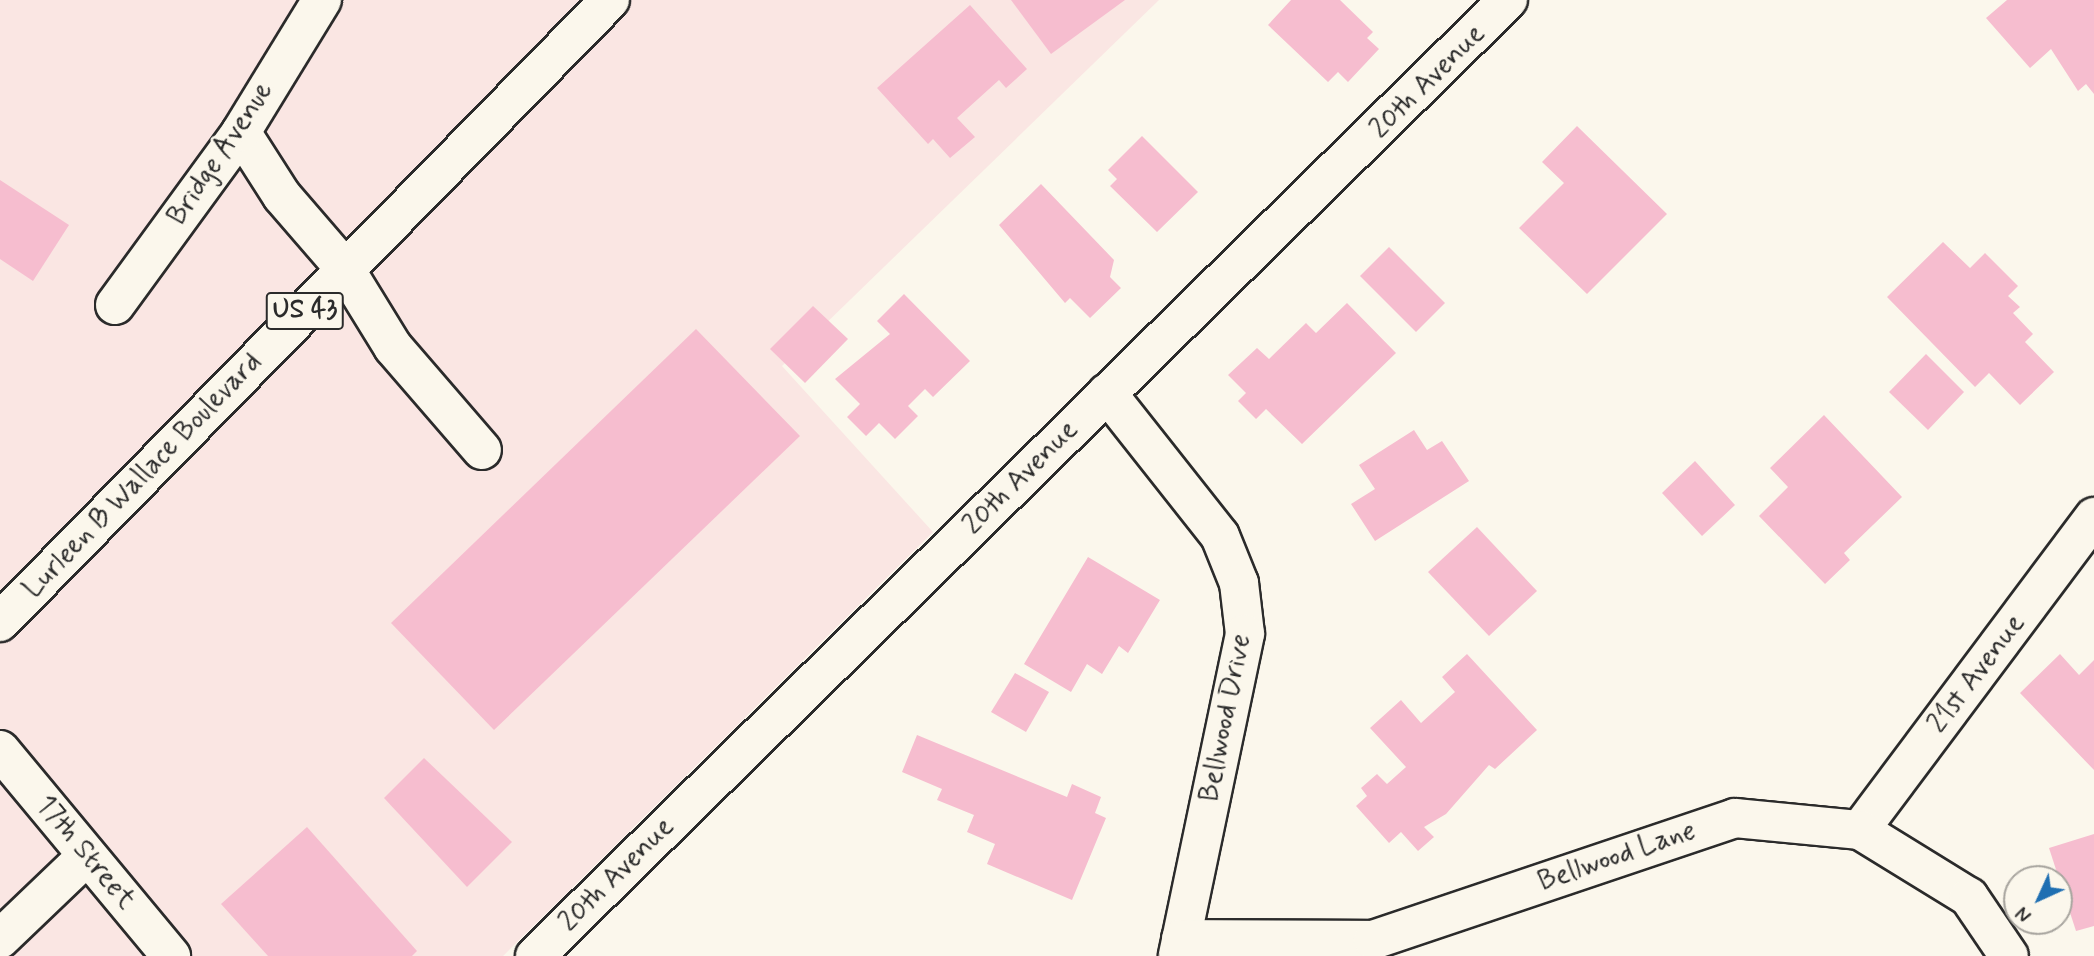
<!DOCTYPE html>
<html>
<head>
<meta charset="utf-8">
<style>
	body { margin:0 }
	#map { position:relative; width:2094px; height:956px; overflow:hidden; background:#fbf7ec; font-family:Mynerve,sans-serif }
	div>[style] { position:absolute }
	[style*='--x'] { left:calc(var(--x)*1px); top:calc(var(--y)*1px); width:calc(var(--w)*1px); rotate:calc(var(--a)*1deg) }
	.built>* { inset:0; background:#fae6e3 }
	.building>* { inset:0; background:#f6bdcf }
	.roads { filter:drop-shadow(2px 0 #2b2b2b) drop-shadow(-2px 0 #2b2b2b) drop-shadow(0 2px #2b2b2b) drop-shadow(0 -2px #2b2b2b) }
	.minor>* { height:38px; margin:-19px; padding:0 19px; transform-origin:19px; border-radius:19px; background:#fbf7ec }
	.highway>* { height:38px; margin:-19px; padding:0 19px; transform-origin:19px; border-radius:19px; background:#fbf7ec }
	span { translate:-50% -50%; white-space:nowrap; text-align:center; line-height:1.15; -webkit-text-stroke:5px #fbf7ec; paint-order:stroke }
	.shield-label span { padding:2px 5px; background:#fbf7ec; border:2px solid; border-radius:5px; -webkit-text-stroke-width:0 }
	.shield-label { font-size:26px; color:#2b2b2b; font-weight:700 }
	.street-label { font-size:28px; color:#2b2b2b }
	.north { position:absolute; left:2003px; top:865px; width:70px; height:70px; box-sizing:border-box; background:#fbf7ec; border:2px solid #a8a59f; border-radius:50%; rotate:225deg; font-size:19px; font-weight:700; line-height:28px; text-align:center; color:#2b2b2b }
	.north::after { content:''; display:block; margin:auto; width:24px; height:32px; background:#1f6fb2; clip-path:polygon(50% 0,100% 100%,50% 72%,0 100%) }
</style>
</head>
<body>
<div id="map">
	<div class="built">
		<div style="clip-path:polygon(0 0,1159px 0,782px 366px,933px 532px,503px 956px,0 956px)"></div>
	</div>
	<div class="building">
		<div style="clip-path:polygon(1011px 0,1125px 0,1051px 54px)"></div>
		<div style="clip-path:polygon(1291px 0,1340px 0,1373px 32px,1367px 38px,1379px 49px,1348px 82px,1338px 72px,1328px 82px,1268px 25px)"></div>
		<div style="clip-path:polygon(2007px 0,2094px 0,2094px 94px,2086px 84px,2078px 91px,2051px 49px,2030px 68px,1986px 18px)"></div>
		<div style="clip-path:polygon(970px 5px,1027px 69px,1006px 88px,999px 80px,957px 118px,975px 137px,950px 158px,933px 139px,928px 144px,877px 88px)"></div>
		<div style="clip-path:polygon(1577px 126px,1667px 214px,1587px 294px,1519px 228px,1564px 183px,1542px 162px)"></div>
		<div style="clip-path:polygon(1142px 136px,1198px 192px,1157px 232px,1110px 186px,1117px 179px,1108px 170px)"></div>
		<div style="clip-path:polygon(0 180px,69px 225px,33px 281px,0 259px)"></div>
		<div style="clip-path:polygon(1041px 184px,1114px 260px,1110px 277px,1121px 288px,1090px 318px,1070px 298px,1065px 303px,999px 225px)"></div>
		<div style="clip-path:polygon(1943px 242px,1970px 268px,1985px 253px,2018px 286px,2008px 296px,2020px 307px,2013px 313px,2033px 334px,2025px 342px,2054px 372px,2020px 405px,1989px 373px,1975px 387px,1887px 297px)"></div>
		<div style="clip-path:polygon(1389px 247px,1445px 303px,1416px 332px,1360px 276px)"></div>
		<div style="clip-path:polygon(904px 294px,970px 361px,933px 397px,925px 389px,908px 406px,918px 416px,895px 439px,879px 423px,866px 436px,847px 417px,860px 404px,835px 379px,890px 334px,877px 321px)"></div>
		<div style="clip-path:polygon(1347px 303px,1396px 353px,1302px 444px,1266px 409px,1256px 419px,1238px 401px,1246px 393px,1228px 375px,1257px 348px,1269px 359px,1306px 323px,1316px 333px)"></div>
		<div style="clip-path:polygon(813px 306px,848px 339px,805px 383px,770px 349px)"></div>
		<div style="clip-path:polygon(696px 329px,800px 436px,494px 730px,391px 623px)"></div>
		<div style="clip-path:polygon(1926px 354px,1964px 392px,1928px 430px,1889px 392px)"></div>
		<div style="clip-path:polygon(1824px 415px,1902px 497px,1844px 553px,1850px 560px,1825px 584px,1759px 516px,1788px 487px,1770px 468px)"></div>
		<div style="clip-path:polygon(1414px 430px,1427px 450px,1442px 441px,1469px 481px,1375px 541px,1351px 504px,1375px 489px,1359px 465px)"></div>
		<div style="clip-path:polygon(1695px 461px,1735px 505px,1702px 536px,1662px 493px)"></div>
		<div style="clip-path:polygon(1477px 527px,1537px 591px,1489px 636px,1428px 572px)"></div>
		<div style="clip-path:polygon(1088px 557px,1160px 600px,1128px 653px,1119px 646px,1102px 674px,1087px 664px,1071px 692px,1024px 664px)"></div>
		<div style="clip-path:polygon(1467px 654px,1537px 730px,1495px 769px,1489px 765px,1446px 814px,1424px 827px,1434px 837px,1418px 851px,1401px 832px,1389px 843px,1356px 806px,1367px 796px,1361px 788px,1377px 774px,1387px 784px,1406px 767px,1370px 728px,1401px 700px,1421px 723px,1455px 692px,1442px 677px)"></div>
		<div style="clip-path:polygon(2060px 654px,2079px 675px,2094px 660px,2094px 770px,2020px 693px)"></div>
		<div style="clip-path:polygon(1015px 673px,1049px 692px,1026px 732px,991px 712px)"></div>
		<div style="clip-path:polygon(917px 735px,1067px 797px,1072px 784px,1101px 797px,1095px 813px,1106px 818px,1072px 900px,987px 864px,995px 844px,967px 832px,974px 815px,937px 800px,942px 789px,902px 772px)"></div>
		<div style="clip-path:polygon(424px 758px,512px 842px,467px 887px,384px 798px)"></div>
		<div style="clip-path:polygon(307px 827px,417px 951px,412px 956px,268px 956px,221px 904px)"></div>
		<div style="clip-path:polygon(2094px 834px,2094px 926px,2076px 931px,2049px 848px)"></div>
	</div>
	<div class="roads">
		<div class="minor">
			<div style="--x:241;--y:132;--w:76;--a:57.4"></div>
			<div style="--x:282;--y:196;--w:96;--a:49.2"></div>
			<div style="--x:345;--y:269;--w:92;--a:58.4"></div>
			<div style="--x:393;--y:347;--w:136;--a:49.2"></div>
			<div style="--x:115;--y:305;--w:214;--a:-53.9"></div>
			<div style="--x:241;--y:132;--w:155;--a:-58.5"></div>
			<div style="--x:1107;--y:393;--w:182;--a:51.7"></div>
			<div style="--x:1220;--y:536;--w:51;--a:68"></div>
			<div style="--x:1239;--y:583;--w:51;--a:83.3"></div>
			<div style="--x:1245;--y:634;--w:329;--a:101.8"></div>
			<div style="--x:0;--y:750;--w:268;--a:50.3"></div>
			<div style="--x:1860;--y:830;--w:391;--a:-53.2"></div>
			<div style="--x:0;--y:939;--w:120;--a:-43.7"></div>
			<div style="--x:1181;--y:939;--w:192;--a:0.3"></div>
			<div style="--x:1373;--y:940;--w:382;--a:-18.6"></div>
			<div style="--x:1735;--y:818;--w:126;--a:5.5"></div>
			<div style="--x:1860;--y:830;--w:128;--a:31.6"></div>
			<div style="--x:1969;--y:897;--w:71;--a:55.9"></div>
			<div style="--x:535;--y:956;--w:1364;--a:-44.5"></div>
		</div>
		<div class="highway">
			<div style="--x:0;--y:622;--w:871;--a:-45.56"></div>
		</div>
	</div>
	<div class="shield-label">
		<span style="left:305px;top:311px">US 43</span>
	</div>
	<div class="street-label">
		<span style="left:1428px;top:82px;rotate:-45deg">20th Avenue</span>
		<span style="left:221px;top:154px;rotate:-56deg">Bridge Avenue</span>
		<span style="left:143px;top:476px;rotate:-46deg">Lurleen B Wallace Boulevard</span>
		<span style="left:1021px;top:478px;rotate:-45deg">20th Avenue</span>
		<span style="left:1977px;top:674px;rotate:-53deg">21st Avenue</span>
		<span style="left:1226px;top:718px;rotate:-79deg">Bellwood Drive</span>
		<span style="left:85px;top:853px;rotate:50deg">17th Street</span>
		<span style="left:1617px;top:857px;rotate:-19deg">Bellwood Lane</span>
		<span style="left:617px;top:875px;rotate:-45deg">20th Avenue</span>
	</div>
	<div class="north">N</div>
</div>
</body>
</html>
